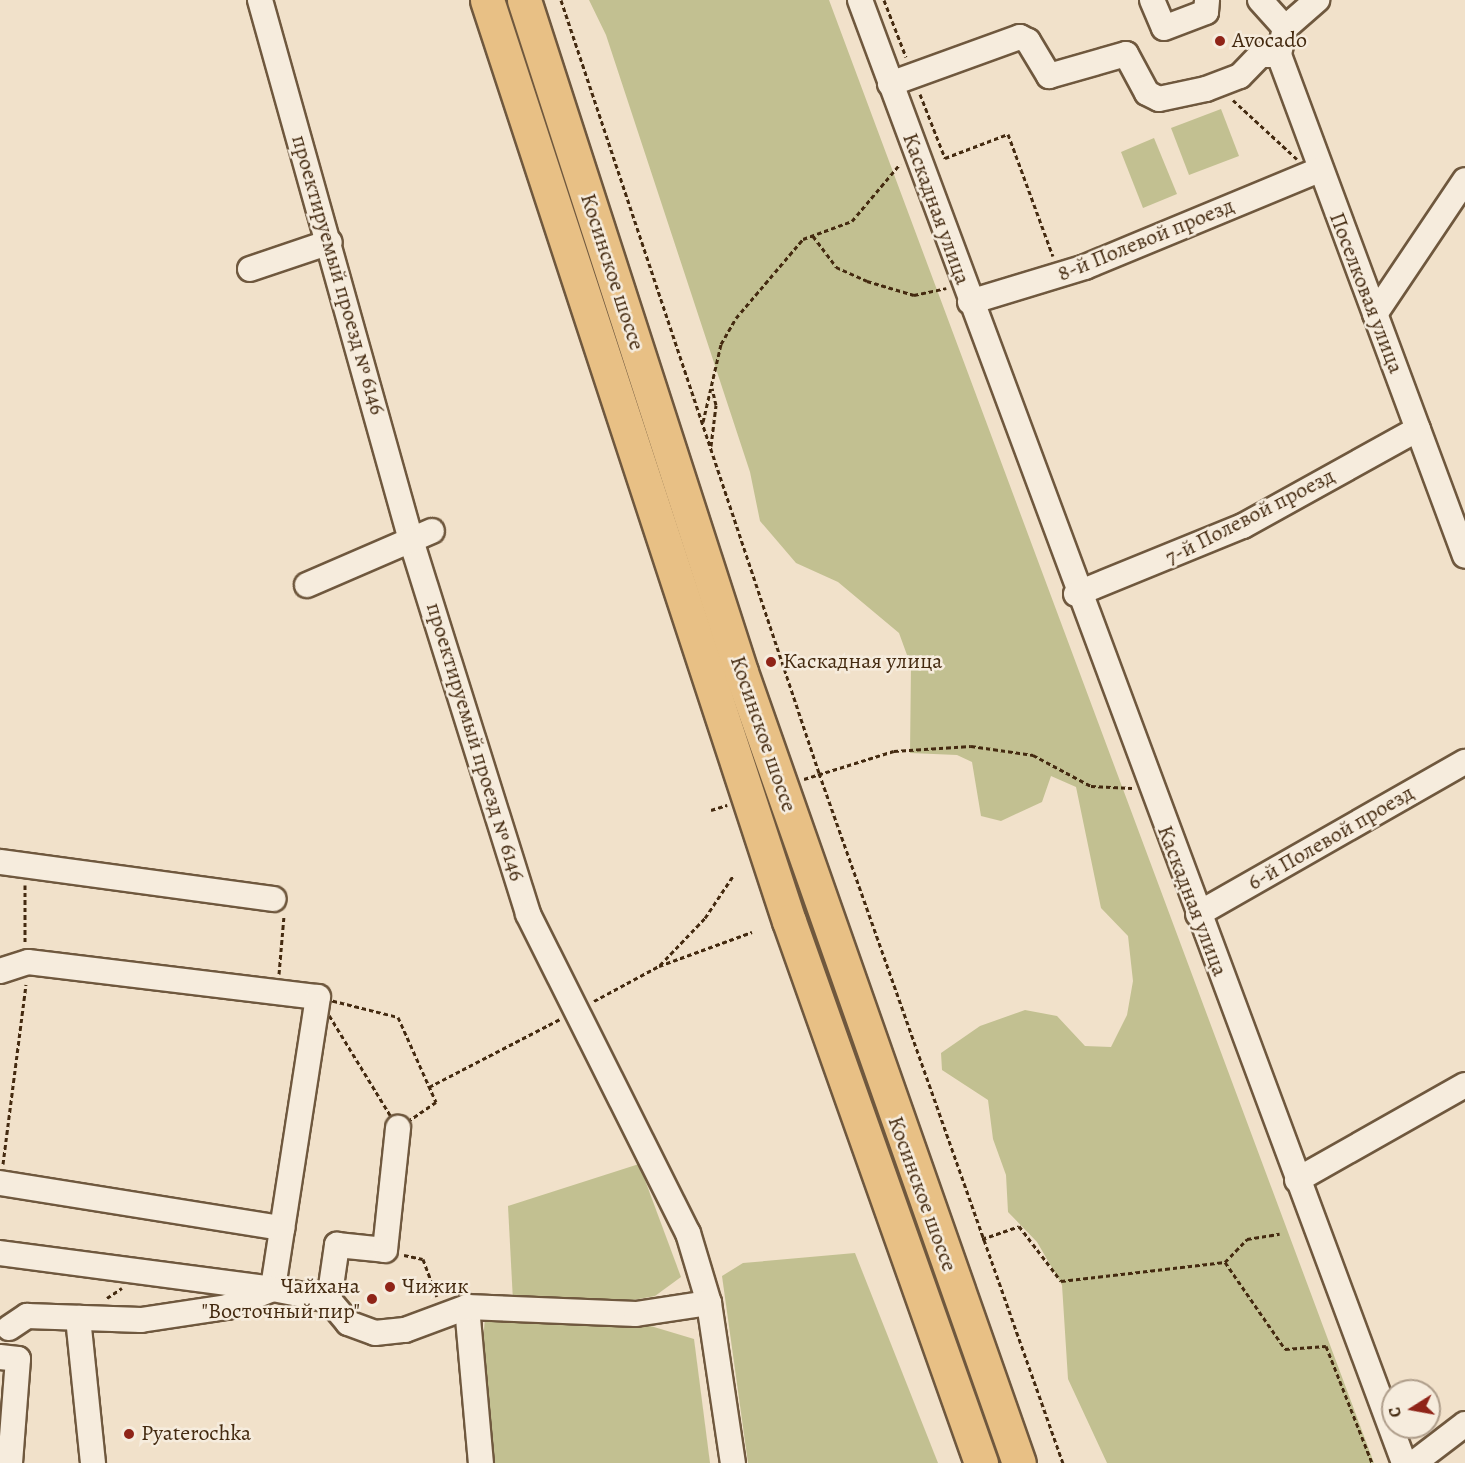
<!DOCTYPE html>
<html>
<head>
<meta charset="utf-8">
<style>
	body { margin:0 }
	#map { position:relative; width:1465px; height:1463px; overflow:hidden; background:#f1e1ca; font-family:Alegreya,serif }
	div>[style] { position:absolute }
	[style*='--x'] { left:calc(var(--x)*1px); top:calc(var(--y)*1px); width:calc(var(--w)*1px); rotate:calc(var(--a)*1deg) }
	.green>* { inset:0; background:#c2c091 }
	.path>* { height:3px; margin-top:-1.5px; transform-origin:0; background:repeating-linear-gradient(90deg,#442a10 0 4.5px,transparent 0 7.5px) }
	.roads { filter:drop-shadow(2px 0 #6f583e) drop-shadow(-2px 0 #6f583e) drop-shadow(0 2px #6f583e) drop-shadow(0 -2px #6f583e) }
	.minor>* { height:24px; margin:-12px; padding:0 12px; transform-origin:12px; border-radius:12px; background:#f6ecdd }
	.highway>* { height:33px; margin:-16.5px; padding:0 16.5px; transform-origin:16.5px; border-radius:16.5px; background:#e8c085 }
	.dots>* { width:16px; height:16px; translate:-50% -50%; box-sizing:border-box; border:3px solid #f6ecdd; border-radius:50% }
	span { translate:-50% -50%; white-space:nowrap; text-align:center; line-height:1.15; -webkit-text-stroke:5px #f6ecdd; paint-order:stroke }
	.poi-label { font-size:22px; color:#442a10 }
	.left { translate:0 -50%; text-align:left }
	.right { translate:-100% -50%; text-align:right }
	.street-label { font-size:22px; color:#442a10 }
	.north { position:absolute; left:1381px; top:1379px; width:60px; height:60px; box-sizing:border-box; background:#f6ecdd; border:2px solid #af9e8b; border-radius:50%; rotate:259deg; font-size:16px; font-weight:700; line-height:24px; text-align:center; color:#442a10 }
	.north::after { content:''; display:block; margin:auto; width:21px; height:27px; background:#8f2418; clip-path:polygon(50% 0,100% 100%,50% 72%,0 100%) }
</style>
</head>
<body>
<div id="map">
	<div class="green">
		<div style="clip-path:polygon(589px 0,829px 0,1374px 1463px,1107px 1463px,1068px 1379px,1062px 1285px,1037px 1242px,1008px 1212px,1006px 1175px,993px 1139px,988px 1100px,942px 1070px,941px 1053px,980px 1026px,1025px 1010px,1057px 1016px,1085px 1046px,1111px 1047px,1127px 1015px,1133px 981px,1128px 936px,1101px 908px,1076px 787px,1051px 776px,1042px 802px,1001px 821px,981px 816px,972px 762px,957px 755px,910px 753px,911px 666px,899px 633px,838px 582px,796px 563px,760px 521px,750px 472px,606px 35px)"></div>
		<div style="clip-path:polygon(1221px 109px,1239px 156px,1189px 175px,1171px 128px)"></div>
		<div style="clip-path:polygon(1154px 138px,1177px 194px,1143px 208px,1121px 152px)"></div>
		<div style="clip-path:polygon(639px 1164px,681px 1277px,655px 1296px,612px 1304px,513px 1301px,508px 1206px)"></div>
		<div style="clip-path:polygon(855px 1253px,938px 1463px,748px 1463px,722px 1276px,743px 1263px)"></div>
		<div style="clip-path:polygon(485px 1318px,644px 1324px,694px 1339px,710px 1463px,493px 1463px,482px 1352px)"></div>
	</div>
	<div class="path">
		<div style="--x:561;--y:0;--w:815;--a:71.54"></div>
		<div style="--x:819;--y:773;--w:732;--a:70.53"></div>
		<div style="--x:884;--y:0;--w:61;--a:68.9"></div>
		<div style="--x:920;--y:94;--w:69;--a:68.7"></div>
		<div style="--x:945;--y:158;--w:67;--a:-20.9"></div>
		<div style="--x:1008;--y:134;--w:130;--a:69.8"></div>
		<div style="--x:1233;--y:100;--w:87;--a:42.7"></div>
		<div style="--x:813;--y:236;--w:39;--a:53"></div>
		<div style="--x:836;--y:267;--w:34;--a:24"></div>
		<div style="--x:867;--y:281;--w:49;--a:16.6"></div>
		<div style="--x:914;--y:295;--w:33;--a:-12"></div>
		<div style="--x:703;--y:422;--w:80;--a:-77"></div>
		<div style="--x:721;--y:344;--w:30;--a:-60"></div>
		<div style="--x:736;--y:318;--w:104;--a:-49.7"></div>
		<div style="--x:803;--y:239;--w:52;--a:-20.2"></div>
		<div style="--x:852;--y:221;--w:75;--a:-49.9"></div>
		<div style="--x:711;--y:446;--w:41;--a:-83"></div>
		<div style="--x:716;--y:405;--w:17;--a:-103"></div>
		<div style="--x:804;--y:779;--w:94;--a:-17.3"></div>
		<div style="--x:894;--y:751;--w:77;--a:-3.7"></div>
		<div style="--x:971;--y:746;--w:63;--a:8.3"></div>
		<div style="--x:1033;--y:755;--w:66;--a:28.1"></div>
		<div style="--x:1091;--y:786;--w:41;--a:2.8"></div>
		<div style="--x:711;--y:810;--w:17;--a:-17"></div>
		<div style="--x:25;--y:885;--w:59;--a:90"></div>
		<div style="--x:660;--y:965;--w:65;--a:-46.2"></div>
		<div style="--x:705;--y:918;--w:50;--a:-56.3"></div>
		<div style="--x:279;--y:974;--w:58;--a:-85.1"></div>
		<div style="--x:318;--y:997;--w:82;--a:14"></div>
		<div style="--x:398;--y:1017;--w:93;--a:65.9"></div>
		<div style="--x:436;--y:1102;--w:46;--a:145.6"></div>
		<div style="--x:398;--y:1128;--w:153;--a:-121.4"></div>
		<div style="--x:594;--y:1001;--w:74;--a:-28.3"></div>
		<div style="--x:659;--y:966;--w:99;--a:-20.1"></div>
		<div style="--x:429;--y:1087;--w:148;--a:-27.4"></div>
		<div style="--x:3;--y:1164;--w:181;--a:-82.7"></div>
		<div style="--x:982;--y:1239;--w:39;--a:-19"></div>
		<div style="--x:1019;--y:1226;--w:69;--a:52.6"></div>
		<div style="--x:1061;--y:1281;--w:165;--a:-6.6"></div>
		<div style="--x:1225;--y:1262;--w:32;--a:-46"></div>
		<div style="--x:1247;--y:1239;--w:33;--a:-9"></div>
		<div style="--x:404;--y:1255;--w:19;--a:12"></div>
		<div style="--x:423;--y:1259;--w:40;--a:69.8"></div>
		<div style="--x:1225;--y:1262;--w:106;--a:55.4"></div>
		<div style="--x:1285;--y:1349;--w:41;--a:-4.2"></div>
		<div style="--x:1326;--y:1346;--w:126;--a:68.5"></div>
		<div style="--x:107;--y:1298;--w:18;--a:-34"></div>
	</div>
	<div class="roads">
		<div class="minor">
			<div style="--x:260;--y:0;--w:561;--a:74.38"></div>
			<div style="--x:411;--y:540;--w:392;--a:72.6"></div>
			<div style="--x:528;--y:914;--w:357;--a:63.4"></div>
			<div style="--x:688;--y:1233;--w:73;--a:73.3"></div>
			<div style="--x:709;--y:1303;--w:162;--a:81.5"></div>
			<div style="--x:860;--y:0;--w:1561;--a:69.6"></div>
			<div style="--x:1152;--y:0;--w:30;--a:67"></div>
			<div style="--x:1164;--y:28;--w:45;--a:-20.9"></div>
			<div style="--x:1206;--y:12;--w:12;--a:-85"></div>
			<div style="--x:1260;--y:0;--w:38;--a:48"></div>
			<div style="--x:1285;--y:28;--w:28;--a:103"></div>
			<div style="--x:1279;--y:55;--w:534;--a:69.63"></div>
			<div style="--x:1285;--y:28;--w:43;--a:-41.2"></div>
			<div style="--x:890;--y:84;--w:138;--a:-19.9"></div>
			<div style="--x:1020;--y:37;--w:9;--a:27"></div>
			<div style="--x:1028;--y:41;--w:41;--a:59"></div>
			<div style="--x:1049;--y:76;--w:80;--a:-15.9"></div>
			<div style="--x:1126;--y:54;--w:44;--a:61.7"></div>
			<div style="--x:1147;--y:93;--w:13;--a:27"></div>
			<div style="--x:1159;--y:99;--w:48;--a:-12"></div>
			<div style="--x:1206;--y:89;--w:36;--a:-21"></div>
			<div style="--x:1240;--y:76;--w:29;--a:-46"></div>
			<div style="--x:1260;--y:55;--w:19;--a:0"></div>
			<div style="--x:250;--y:269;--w:84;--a:-18.6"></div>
			<div style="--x:970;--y:302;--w:120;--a:-16.9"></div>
			<div style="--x:1085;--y:267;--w:253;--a:-22.5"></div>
			<div style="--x:1375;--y:314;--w:161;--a:-56.1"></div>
			<div style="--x:307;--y:585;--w:136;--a:-23.4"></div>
			<div style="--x:1076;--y:594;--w:180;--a:-22.2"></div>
			<div style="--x:1243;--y:526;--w:200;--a:-29"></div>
			<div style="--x:0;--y:862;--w:276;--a:7.7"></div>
			<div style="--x:1198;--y:914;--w:307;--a:-29.7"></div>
			<div style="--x:0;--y:971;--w:29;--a:-18"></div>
			<div style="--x:28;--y:962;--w:292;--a:6.9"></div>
			<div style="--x:318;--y:997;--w:295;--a:98.8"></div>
			<div style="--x:273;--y:1289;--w:275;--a:-172.5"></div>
			<div style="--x:1297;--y:1180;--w:193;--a:-29.5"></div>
			<div style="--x:0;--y:1183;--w:286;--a:9.1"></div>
			<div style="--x:329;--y:1300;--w:56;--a:-81.7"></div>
			<div style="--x:337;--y:1245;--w:48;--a:5.9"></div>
			<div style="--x:385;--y:1250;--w:123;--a:-83.9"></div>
			<div style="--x:467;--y:1307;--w:157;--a:84.9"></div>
			<div style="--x:78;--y:1318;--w:146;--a:84.1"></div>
			<div style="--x:9;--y:1328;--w:22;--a:-34"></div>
			<div style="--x:27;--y:1316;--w:114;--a:2"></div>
			<div style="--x:141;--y:1320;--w:87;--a:-8.6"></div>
			<div style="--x:227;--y:1307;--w:49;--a:-21.4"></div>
			<div style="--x:273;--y:1289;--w:57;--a:11.1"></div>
			<div style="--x:329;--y:1300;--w:30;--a:50"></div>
			<div style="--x:348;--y:1323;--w:29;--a:20"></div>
			<div style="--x:375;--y:1333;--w:30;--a:-6"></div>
			<div style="--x:405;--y:1330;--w:66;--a:-20.4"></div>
			<div style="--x:467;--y:1307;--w:169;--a:2.4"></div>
			<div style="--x:636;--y:1314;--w:74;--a:-8.6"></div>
			<div style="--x:0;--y:1357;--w:18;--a:6"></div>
			<div style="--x:18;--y:1359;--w:104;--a:94.4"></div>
			<div style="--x:1414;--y:1463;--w:64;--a:-37.4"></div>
		</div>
		<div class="highway">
			<div style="--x:487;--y:0;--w:969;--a:71.85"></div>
			<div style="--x:789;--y:921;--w:575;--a:70.49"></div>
			<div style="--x:524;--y:0;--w:706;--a:72.1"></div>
			<div style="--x:741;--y:672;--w:838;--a:70.64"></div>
		</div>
	</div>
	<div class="dots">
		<div style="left:1220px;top:41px;background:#8f2418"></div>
		<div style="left:771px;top:662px;background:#8f2418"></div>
		<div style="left:390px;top:1287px;background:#8f2418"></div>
		<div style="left:372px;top:1299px;background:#8f2418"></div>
		<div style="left:129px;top:1434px;background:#8f2418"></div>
	</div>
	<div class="poi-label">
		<span class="left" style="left:1232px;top:41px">Avocado</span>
		<span class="left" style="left:783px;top:662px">Каскадная улица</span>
		<span class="right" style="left:360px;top:1299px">Чайхана<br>"Восточный пир"</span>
		<span class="left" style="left:402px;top:1287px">Чижик</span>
		<span class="left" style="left:141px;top:1434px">Pyaterochka</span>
	</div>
	<div class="street-label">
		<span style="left:936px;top:209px;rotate:70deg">Каскадная улица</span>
		<span style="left:1146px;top:240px;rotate:-22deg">8-й Полевой проезд</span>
		<span style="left:612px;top:272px;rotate:72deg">Косинское шоссе</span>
		<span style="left:338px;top:275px;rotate:74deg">проектируемый проезд № 6146</span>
		<span style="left:1366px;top:293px;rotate:69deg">Поселковая улица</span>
		<span style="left:1250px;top:517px;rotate:-27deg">7-й Полевой проезд</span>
		<span style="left:763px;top:734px;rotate:71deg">Косинское шоссе</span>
		<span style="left:475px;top:742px;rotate:73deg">проектируемый проезд № 6146</span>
		<span style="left:1331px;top:838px;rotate:-30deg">6-й Полевой проезд</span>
		<span style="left:1192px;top:901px;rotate:69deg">Каскадная улица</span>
		<span style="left:922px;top:1194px;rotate:70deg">Косинское шоссе</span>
	</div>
	<div class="north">С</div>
</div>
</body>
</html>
